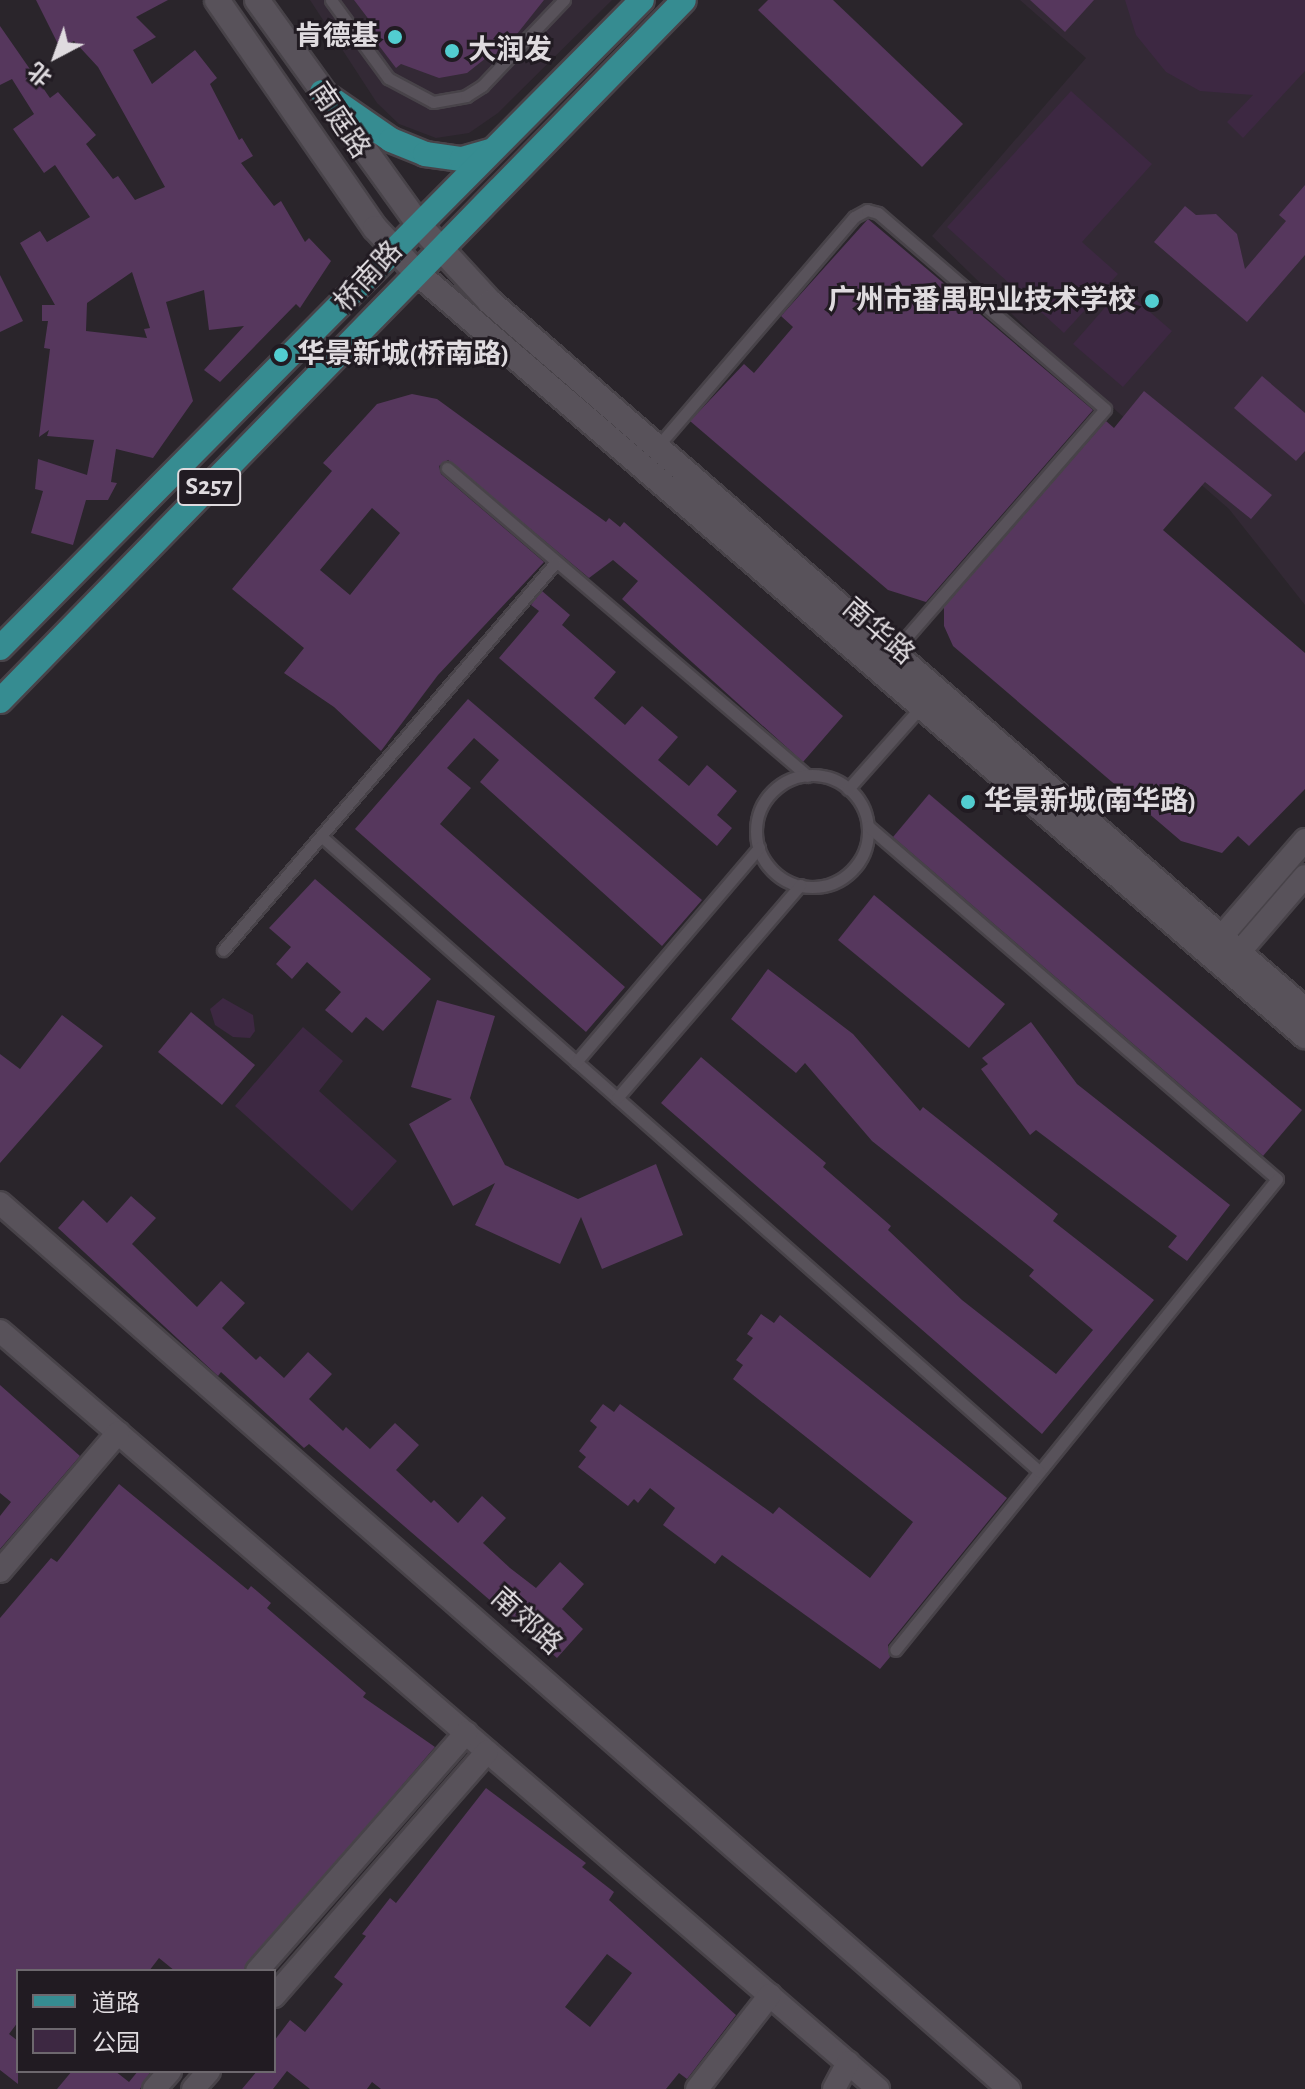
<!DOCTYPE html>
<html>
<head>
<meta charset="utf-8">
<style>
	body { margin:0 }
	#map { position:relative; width:1305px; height:2089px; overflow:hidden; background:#2a252b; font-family:"Alegreya Sans","Noto Sans SC",sans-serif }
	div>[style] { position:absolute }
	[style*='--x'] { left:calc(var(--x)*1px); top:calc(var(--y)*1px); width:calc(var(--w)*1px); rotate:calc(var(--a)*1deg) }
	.built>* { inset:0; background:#332935 }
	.green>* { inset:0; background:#3d2842 }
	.building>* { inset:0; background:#56375d }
	.roads { filter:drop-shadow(2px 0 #484349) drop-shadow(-2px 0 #484349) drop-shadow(0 2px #484349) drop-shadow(0 -2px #484349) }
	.lane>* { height:11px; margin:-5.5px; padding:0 5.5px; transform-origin:5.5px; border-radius:5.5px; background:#58525a }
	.lane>.ring { margin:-5.5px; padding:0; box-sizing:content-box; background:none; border:11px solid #58525a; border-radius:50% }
	.street>* { height:22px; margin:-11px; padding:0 11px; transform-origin:11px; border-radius:11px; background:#58525a }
	.secondary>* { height:24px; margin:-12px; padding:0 12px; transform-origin:12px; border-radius:12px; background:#58525a }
	.primary>* { height:24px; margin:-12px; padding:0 12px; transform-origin:12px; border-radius:12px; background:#368c91 }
	.dots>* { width:22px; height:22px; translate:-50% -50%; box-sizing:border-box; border:4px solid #211b22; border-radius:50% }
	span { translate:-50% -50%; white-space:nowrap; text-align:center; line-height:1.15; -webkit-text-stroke:6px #211b22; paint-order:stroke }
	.shield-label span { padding:2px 6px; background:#211b22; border:2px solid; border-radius:6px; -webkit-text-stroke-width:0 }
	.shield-label { font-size:26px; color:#dfdbdf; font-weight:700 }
	.poi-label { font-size:28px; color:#dfdbdf; font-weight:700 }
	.right { translate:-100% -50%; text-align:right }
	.left { translate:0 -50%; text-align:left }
	.street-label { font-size:28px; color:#dfdbdf }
	.legend { position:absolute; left:16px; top:1969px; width:260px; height:104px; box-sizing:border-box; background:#211b22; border:2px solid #6d686e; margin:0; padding:10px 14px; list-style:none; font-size:24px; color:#dfdbdf }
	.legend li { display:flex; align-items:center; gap:16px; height:40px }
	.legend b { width:40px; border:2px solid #6d686e }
	.north { position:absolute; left:16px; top:16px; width:80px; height:80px; -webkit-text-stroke:6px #211b22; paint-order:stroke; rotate:221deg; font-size:22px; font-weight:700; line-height:32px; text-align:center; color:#dfdbdf }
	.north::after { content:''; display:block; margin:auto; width:28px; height:36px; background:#dfdbdf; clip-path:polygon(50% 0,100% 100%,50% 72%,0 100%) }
</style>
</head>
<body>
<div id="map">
	<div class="built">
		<div style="clip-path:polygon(310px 0,612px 0,498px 113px,469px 133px,436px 138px,399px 124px,377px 103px)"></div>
		<div style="clip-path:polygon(1020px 0,1305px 0,1305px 605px,1229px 509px,1065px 366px,932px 236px,1086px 58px)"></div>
	</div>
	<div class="green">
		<div style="clip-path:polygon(1125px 0,1305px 0,1305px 71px,1243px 138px,1227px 122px,1253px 95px,1200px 91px,1166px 72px,1136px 35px)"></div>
		<div style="clip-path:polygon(1071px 91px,1152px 164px,1082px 242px,1118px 274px,1064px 333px,947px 227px)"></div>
		<div style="clip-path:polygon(1122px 288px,1172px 331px,1123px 387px,1073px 344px)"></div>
		<div style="clip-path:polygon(223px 998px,253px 1015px,255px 1031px,250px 1038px,233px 1037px,215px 1025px,210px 1009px)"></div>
		<div style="clip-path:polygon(303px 1027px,343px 1061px,319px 1091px,397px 1161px,352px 1211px,235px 1106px)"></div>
	</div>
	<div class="building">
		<div style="clip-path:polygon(evenodd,36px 0,168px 0,136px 17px,156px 37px,133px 50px,152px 84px,195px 50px,217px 78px,210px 84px,239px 140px,242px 138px,253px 156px,241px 163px,274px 206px,281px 201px,305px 242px,309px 238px,331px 261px,300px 308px,296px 304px,220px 382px,204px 370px,244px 326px,209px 330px,204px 290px,166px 302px,193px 401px,153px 458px,116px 449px,111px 482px,117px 483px,108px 500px,86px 500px,73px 545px,31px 533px,43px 491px,35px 489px,38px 459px,87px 475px,94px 440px,47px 436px,49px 430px,39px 437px,50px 349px,44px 348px,48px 321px,42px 321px,42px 305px,55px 305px,20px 243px,40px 231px,47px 242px,90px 217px,55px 165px,44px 173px,13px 129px,34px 114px,12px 79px,0 85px,0 26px,50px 98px,58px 92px,96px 135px,86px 144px,113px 179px,118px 176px,135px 200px,165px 187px,98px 67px,74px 41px,60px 48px,36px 0,132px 272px,150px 328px,144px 329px,147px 338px,86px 331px,87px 303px,132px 272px)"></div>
		<div style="clip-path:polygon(354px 0,544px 0,501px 54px,491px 54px,467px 73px,439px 78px,401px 64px,396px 68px,364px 26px,370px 21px)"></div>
		<div style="clip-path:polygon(768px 0,833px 0,963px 124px,922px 167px,758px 10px)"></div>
		<div style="clip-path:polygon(1030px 0,1094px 0,1065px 32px)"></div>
		<div style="clip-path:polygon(1305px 185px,1305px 255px,1247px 322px,1154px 242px,1185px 206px,1196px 215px,1216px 214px,1237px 234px,1245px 269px,1286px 221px,1279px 215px)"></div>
		<div style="clip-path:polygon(868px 219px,1093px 410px,926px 602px,888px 590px,690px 421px,744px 364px,754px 373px,793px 327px,781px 316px)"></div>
		<div style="clip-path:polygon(0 275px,23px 321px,0 332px)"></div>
		<div style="clip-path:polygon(1262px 376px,1305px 413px,1305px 451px,1296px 461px,1234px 408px)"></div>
		<div style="clip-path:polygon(1144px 391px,1272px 495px,1251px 519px,1205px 482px,1163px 530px,1305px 653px,1305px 789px,1249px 846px,1238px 836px,1222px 853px,1181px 841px,953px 646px,944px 626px,944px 607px,1106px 421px,1114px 428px)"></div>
		<div style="clip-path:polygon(evenodd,412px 394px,437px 399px,606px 522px,609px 518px,620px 527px,624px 522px,843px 716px,803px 762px,622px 599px,638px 581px,613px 560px,589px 578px,448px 460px,439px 466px,441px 474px,544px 562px,438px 675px,381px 751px,334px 707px,284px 673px,304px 648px,232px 589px,332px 471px,323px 463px,377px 404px,412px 394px,372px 508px,400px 533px,350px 595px,320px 570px,372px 508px)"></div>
		<div style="clip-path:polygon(542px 591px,570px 615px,562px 625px,616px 672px,594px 698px,625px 725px,642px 706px,678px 737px,658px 760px,689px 786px,707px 765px,737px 791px,717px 815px,732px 828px,717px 846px,499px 658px,539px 611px,531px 605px)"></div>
		<div style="clip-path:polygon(468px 699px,702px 900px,662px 946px,480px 782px,499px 760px,474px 738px,447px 768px,471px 788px,440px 824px,625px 987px,586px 1032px,355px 829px)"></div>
		<div style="clip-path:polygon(929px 794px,1302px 1110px,1263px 1156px,893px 837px)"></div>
		<div style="clip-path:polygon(315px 879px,431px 979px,383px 1031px,366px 1017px,352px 1033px,325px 1010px,341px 992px,307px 962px,292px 979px,276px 964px,291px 947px,269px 928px)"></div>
		<div style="clip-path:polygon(874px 895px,1005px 1004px,969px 1048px,838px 940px)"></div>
		<div style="clip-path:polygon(768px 969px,853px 1034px,920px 1111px,923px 1107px,1058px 1214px,1053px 1221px,1154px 1300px,1042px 1434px,661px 1103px,701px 1057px,826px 1163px,823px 1167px,891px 1226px,888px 1230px,962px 1300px,1056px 1374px,1093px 1330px,1029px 1276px,1034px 1270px,872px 1141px,805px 1063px,796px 1073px,731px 1019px)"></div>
		<div style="clip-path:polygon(437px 1000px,495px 1016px,470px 1098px,505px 1165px,578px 1199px,656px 1164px,683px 1235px,602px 1269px,581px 1217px,560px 1264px,475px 1225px,495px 1183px,453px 1206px,409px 1124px,452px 1099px,411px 1087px)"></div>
		<div style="clip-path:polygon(191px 1012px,255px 1065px,222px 1105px,158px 1052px)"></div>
		<div style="clip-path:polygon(62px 1015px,103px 1046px,0 1163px,0 1054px,20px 1069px)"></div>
		<div style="clip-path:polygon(1031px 1022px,1077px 1084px,1230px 1205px,1187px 1261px,1168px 1247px,1177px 1236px,1036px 1130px,1030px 1135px,981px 1069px,988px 1064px,982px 1058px)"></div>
		<div style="clip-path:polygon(131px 1196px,156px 1218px,132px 1244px,197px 1307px,221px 1281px,245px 1303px,222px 1328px,256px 1360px,260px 1356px,284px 1378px,308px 1352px,332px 1374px,309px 1399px,343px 1431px,346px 1427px,370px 1449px,395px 1423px,419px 1445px,396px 1470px,431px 1503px,434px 1500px,458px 1523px,482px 1496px,506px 1518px,483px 1543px,510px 1568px,536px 1588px,560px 1562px,584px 1584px,562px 1609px,583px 1629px,557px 1658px,309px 1444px,304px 1448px,221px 1372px,218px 1376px,58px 1228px,83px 1200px,107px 1223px)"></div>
		<div style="clip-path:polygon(761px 1314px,774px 1323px,780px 1315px,1007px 1498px,888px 1645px,890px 1657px,880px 1669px,722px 1555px,715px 1564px,663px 1525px,675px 1508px,650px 1488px,638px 1503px,634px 1499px,628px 1506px,578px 1467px,586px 1457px,579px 1451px,597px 1427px,590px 1421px,603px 1404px,614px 1412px,620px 1404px,773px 1514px,779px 1507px,870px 1578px,913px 1522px,733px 1379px,743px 1365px,736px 1360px,753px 1338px,747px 1334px)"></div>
		<div style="clip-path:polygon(0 1385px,80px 1456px,0 1549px,0 1516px,11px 1502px,0 1493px)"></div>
		<div style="clip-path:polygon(119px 1484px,248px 1590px,251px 1586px,271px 1603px,267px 1608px,366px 1693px,363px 1697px,435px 1747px,243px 1971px,175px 1971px,159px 1958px,149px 1971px,18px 1971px,18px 2022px,9px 2034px,18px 2041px,18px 2084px,0 2070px,0 1618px,51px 1558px,57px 1562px)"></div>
		<div style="clip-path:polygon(evenodd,486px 1788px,586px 1863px,582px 1867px,614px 1892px,609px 1900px,736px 2015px,687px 2079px,679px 2073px,666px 2089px,381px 2089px,372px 2082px,367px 2089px,310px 2089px,287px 2071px,273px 2089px,242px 2089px,257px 2071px,274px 2071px,274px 2041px,290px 2020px,305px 2032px,343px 1984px,334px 1977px,366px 1936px,362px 1934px,390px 1898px,396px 1903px,486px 1788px,607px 1954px,632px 1973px,590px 2027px,565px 2007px,607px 1954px)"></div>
		<div style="clip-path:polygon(72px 2071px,115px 2071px,129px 2082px,138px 2071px,151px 2071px,140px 2089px,57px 2089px)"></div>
	</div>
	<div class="roads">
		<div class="lane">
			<div style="--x:331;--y:0;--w:97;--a:53.8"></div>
			<div style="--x:388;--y:78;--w:51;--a:28.1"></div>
			<div style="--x:433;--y:102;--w:34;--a:-10"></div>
			<div style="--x:466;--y:96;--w:19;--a:-32"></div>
			<div style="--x:482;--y:86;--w:119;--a:-46.4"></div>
			<div style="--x:657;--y:447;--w:303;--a:-49.4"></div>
			<div style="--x:854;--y:217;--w:15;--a:-28"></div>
			<div style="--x:867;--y:210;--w:11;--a:15"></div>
			<div style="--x:878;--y:213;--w:300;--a:40.8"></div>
			<div style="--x:1105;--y:409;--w:325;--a:131"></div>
			<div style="--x:447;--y:468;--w:474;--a:40.5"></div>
			<div class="ring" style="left:756px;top:775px;width:101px;height:101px"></div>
			<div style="--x:848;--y:789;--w:108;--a:-48.4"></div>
			<div style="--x:868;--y:826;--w:540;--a:40.8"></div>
			<div style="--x:1277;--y:1179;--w:606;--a:129.04"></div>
			<div style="--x:321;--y:836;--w:959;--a:41.49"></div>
			<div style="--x:223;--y:950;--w:510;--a:-49.37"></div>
			<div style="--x:576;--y:1062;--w:282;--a:-49.5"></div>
			<div style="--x:617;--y:1098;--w:281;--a:-49.3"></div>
		</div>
		<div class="street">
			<div style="--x:1209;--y:951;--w:147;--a:-49.1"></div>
			<div style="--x:1229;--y:964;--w:116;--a:-49.2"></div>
			<div style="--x:0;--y:1203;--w:1343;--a:41.29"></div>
			<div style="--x:0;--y:1331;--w:1160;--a:40.8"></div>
			<div style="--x:0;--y:1571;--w:182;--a:-49.5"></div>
			<div style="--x:257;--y:1971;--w:317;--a:-48.7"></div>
			<div style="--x:274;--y:1996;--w:324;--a:-48.9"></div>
			<div style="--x:154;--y:2089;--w:24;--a:-48"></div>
			<div style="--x:193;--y:2089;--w:24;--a:-48"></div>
			<div style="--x:697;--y:2089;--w:119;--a:-52.2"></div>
			<div style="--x:834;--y:2089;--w:30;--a:-62"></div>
		</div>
		<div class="secondary">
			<div style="--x:217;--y:0;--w:277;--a:55.3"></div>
			<div style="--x:375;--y:228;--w:59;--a:47.1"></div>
			<div style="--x:415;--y:271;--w:1174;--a:40.68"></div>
			<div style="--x:257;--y:0;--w:277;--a:54.2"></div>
			<div style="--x:419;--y:225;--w:105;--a:47.3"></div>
			<div style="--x:490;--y:302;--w:1080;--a:40.98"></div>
		</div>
		<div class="primary">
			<div style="--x:322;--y:92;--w:84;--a:34.8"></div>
			<div style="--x:391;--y:140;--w:37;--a:22"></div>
			<div style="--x:425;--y:154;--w:37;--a:8"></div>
			<div style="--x:462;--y:159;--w:29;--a:-16"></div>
			<div style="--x:0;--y:648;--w:912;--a:-45.27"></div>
			<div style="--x:0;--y:701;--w:979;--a:-45.7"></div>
		</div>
	</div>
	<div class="dots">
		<div style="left:395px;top:37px;background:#52cdd0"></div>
		<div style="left:452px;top:51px;background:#52cdd0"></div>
		<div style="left:1152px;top:301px;background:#52cdd0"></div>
		<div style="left:281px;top:355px;background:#52cdd0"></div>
		<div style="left:968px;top:802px;background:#52cdd0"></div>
	</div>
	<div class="shield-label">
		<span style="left:209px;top:487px">S257</span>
	</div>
	<div class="poi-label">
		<span class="right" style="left:379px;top:37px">肯德基</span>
		<span class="left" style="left:468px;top:51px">大润发</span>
		<span class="right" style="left:1136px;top:301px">广州市番禺职业技术学校</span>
		<span class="left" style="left:297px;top:355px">华景新城(桥南路)</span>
		<span class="left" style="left:984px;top:802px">华景新城(南华路)</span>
	</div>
	<div class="street-label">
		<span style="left:339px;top:121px;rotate:56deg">南庭路</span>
		<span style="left:369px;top:277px;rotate:-47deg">桥南路</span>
		<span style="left:878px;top:632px;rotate:41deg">南华路</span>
		<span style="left:526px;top:1622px;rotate:42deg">南郊路</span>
	</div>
	<ul class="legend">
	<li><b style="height:10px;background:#368c91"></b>道路</li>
	<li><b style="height:22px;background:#3d2842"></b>公园</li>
	</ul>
	<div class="north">北</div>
</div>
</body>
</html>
